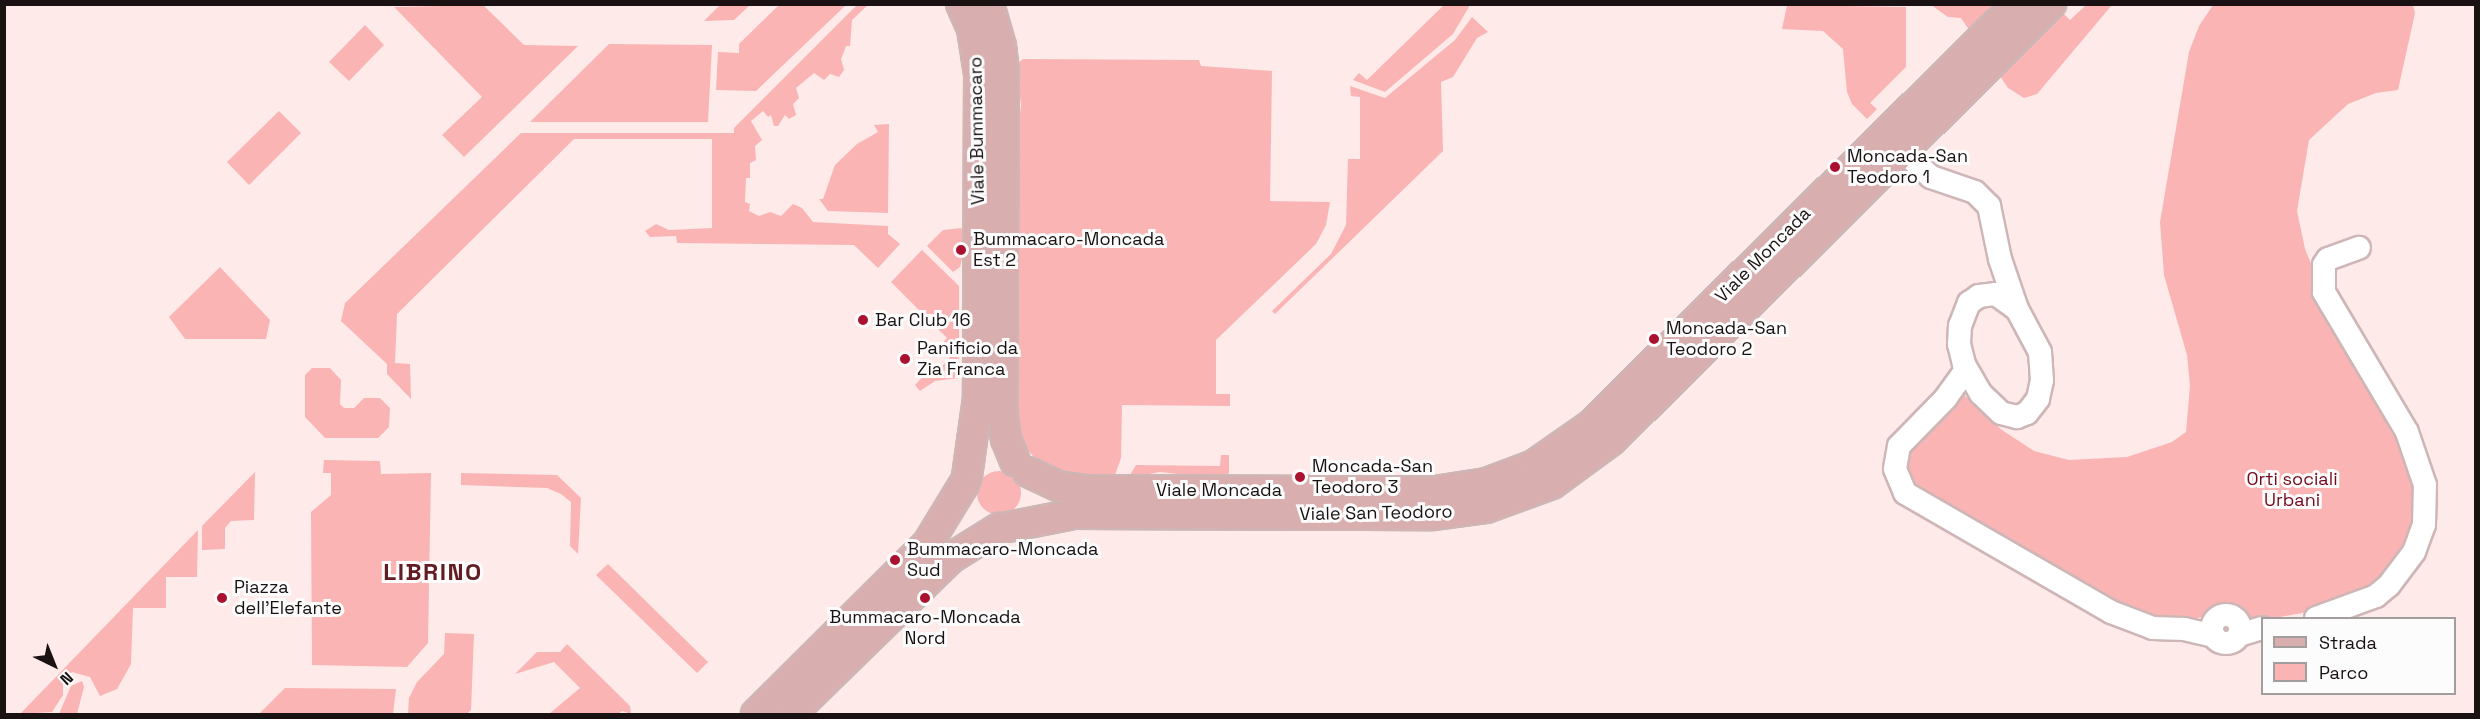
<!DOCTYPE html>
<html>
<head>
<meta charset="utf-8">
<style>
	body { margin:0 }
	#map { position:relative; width:2480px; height:719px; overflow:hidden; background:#feeae9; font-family:"Space Grotesk",sans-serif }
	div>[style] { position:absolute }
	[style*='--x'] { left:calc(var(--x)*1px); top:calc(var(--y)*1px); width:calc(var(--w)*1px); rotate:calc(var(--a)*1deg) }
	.green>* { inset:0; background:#fab4b4 }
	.round { border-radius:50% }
	.roads { filter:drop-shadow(2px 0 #ceb6b6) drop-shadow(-2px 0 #ceb6b6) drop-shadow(0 2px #ceb6b6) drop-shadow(0 -2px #ceb6b6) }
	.minor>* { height:22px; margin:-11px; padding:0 11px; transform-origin:11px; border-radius:11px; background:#fff }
	.minor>.ring { margin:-11px; padding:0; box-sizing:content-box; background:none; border:22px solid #fff; border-radius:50% }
	.major>* { height:28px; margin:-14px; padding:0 14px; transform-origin:14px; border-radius:14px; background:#d9aeae }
	.dots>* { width:16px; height:16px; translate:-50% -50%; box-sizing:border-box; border:3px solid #fcfcfc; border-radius:50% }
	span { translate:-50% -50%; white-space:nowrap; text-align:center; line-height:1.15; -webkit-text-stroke:6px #fcfcfc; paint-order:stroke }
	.street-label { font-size:18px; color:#1a1212 }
	.poi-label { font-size:18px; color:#1a1212 }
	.left { translate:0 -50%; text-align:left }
	.park-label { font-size:18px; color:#73091d }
	.district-label { font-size:24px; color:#621d22; font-weight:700; letter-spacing:1.5px }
	.frame { position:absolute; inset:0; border:6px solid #1a1212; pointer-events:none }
	.legend { position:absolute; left:2261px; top:617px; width:195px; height:78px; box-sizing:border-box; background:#fcfcfc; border:2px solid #a29e9e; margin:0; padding:8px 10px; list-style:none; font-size:18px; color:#1a1212 }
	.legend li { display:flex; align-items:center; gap:12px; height:30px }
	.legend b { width:30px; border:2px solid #a29e9e }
	.north { position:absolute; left:24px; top:635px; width:60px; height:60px; -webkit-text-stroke:4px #fcfcfc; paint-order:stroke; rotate:137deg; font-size:16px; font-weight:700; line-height:24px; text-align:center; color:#1a1212 }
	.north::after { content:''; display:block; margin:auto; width:21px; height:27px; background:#1a1212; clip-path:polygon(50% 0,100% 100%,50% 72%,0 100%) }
</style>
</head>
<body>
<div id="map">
	<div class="green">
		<div style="clip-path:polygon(780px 4px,846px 5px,756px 91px,716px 90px,718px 52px,739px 53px,739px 44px)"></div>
		<div style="clip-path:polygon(483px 5px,524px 45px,578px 46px,464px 157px,442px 135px,482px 97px,394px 7px)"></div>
		<div style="clip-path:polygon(720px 5px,720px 4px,750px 5px,734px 20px,704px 21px)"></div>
		<div style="clip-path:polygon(857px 5px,868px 5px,852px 20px,850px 46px,846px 46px,841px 59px,844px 70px,839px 77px,830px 74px,824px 80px,814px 73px,796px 88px,799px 98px,793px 104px,796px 115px,789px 119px,785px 115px,778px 126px,774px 126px,771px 115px,768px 117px,763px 111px,751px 121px,762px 140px,755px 146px,756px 160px,750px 163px,750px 178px,746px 178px,745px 202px,750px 204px,749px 211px,759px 216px,770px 212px,781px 216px,793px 204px,802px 208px,813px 222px,888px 226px,888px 234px,900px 244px,878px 268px,854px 245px,677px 243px,676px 236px,650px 237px,645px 231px,656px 224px,669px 230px,712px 228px,712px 139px,574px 139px,397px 314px,395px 363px,410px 364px,411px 399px,387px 374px,387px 364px,341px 321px,345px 303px,521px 133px,734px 133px,734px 128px)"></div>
		<div style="clip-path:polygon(1444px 5px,1470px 5px,1453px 34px,1385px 92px,1353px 80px,1359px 73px,1367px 80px)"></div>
		<div style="clip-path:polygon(1787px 5px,1906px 7px,1906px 67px,1870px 103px,1877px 109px,1867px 119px,1852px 104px,1847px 92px,1843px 49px,1823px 31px,1782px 29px)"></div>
		<div style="clip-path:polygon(1931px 5px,2055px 5px,2070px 20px,2086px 5px,2112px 5px,2037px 94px,2024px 98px,2008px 88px,1961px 18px,1948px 17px)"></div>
		<div style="clip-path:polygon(2213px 5px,2413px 5px,2415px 13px,2398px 90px,2376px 93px,2348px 104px,2309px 140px,2297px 211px,2305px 249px,2315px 273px,2399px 431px,2419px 503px,2409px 547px,2391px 569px,2386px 567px,2375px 587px,2307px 612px,2280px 617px,2253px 618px,2222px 608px,2194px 620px,2173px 621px,2131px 615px,1911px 488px,1903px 463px,1917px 436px,1963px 394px,2002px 430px,2034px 451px,2069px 460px,2127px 457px,2172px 442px,2186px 432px,2190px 386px,2187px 355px,2164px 275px,2160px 222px,2189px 52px,2199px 26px)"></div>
		<div style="clip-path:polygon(1472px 17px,1488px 32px,1477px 38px,1453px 77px,1441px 82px,1443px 151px,1275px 314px,1272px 311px,1331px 254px,1346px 225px,1348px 159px,1360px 159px,1360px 97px,1351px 96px,1350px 86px,1385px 98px,1455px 40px)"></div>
		<div style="clip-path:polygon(365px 25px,384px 45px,349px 81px,329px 62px)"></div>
		<div style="clip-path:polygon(609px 44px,712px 45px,708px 122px,530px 122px)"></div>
		<div style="clip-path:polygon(1023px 59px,1199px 60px,1201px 66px,1272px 71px,1270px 201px,1330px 202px,1326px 225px,1316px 244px,1216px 340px,1216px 394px,1230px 394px,1230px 406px,1122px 405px,1121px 458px,1114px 478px,1076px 478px,1043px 467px,1021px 443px,1014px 419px,1015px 160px,1021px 105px,1016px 65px)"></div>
		<div style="clip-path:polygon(279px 111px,301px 133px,249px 185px,227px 162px)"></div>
		<div style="clip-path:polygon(889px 124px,888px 213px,828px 211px,819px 199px,823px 199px,835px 165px,857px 144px,878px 132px,874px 125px)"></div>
		<div style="clip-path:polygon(961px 228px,967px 238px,960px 267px,953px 272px,927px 246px,943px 230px)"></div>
		<div style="clip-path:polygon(922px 250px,959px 286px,959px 378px,935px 381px,920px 391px,915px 385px,929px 370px,934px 374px,950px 358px,939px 347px,947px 338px,891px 282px)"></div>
		<div style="clip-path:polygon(220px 267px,270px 320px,266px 339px,185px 339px,169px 317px)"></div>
		<div style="clip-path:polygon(312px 368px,330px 368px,341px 380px,340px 404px,344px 408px,354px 408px,364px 398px,380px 398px,390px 408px,389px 427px,378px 438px,325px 438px,305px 417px,305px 375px)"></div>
		<div style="clip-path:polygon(1221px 455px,1229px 455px,1229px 473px,1221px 479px,1160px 472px,1128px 478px,1136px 465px,1220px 466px)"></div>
		<div style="clip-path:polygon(324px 460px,380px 461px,381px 474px,431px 473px,428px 643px,407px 667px,312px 665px,311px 512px,331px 495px,331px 473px,323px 473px)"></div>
		<div class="round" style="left:977px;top:471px;width:44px;height:44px"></div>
		<div style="clip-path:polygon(255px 472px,254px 520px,231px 521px,225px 528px,225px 549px,202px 550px,202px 526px)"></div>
		<div style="clip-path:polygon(461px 473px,557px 475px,581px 498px,578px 554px,570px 546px,571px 502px,561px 494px,547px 488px,461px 485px)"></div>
		<div style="clip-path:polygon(198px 530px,197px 577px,166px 577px,166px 608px,133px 608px,131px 664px,117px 689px,100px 696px,90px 677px,72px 672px,63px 680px,63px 695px,52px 712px,20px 714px)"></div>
		<div style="clip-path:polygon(608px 564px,708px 662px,697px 673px,596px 575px)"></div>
		<div style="clip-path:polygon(445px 633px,474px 634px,471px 710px,467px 714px,408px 714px,409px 698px,417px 682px,444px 654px)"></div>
		<div style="clip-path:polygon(567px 644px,630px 706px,631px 714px,622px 711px,618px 714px,549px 714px,580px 688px,554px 662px,515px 674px,537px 652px,560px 652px)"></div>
		<div style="clip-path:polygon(82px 681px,84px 687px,77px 714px,59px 714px,71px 686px)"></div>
		<div style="clip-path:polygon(285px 688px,396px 689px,393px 714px,259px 714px)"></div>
	</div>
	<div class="roads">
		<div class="minor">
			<div style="--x:1903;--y:151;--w:38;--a:43"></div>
			<div style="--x:1931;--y:177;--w:46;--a:18.8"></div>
			<div style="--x:1975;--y:192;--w:20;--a:45"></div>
			<div style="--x:1989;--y:206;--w:54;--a:78.3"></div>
			<div style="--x:2000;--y:259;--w:53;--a:71.2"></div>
			<div style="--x:1996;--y:294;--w:26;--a:36"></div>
			<div style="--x:2017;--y:309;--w:49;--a:61.9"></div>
			<div style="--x:2040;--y:352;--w:28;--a:86"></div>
			<div style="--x:2042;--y:380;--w:19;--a:102"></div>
			<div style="--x:2038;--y:399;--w:18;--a:128"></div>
			<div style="--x:2027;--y:413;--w:11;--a:158"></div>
			<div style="--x:2017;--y:417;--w:16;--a:-166"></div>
			<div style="--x:2001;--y:413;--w:28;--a:-136"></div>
			<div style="--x:1981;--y:394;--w:34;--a:-120"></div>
			<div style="--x:1964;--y:364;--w:21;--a:-104"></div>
			<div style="--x:1959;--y:344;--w:18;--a:-87"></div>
			<div style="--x:1960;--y:326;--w:25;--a:-69"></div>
			<div style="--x:1969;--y:303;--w:12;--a:-35"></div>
			<div style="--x:1979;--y:296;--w:17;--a:-7"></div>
			<div style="--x:1966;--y:370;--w:34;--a:126"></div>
			<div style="--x:1946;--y:398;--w:67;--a:134.4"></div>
			<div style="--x:1899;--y:446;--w:23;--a:100"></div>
			<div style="--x:1895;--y:469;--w:26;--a:67"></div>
			<div style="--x:1905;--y:493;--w:238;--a:30"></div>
			<div style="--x:2111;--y:612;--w:45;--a:20.9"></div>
			<div style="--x:2153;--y:628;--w:31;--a:2"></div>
			<div style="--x:2184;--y:629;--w:31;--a:13"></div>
			<div class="ring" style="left:2212px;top:615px;width:6px;height:6px"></div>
			<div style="--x:2316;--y:618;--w:64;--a:-20.1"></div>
			<div style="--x:2376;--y:596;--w:17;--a:-40"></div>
			<div style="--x:2389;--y:585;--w:41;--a:-52.9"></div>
			<div style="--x:2414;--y:552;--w:29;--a:-70"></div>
			<div style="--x:2424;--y:525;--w:40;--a:-88.6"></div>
			<div style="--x:2425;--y:485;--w:56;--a:-108.8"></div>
			<div style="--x:2407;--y:432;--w:163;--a:-120.7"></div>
			<div style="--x:2324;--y:292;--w:27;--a:-90"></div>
			<div style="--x:2324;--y:265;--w:7;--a:-56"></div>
			<div style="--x:2328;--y:259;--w:33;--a:-20"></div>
			<div style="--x:2239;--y:635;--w:24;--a:-17"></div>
		</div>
		<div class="major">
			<div style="--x:961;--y:4;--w:27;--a:66"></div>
			<div style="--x:972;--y:29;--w:46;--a:81.2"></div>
			<div style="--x:979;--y:74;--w:324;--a:90.2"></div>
			<div style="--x:978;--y:398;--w:79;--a:98"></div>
			<div style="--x:989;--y:4;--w:44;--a:74.1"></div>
			<div style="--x:1001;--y:46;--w:26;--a:83"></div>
			<div style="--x:1004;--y:72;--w:336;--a:90.3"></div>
			<div style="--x:1002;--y:408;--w:31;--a:83"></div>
			<div style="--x:1006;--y:439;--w:24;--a:68"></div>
			<div style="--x:1028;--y:472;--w:33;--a:25"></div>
			<div style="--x:1058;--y:486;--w:27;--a:8"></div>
			<div style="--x:1085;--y:490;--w:349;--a:0.2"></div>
			<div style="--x:1434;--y:491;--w:53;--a:-8.7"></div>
			<div style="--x:1486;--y:483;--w:51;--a:-20.6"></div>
			<div style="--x:1534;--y:465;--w:68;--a:-34.9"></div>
			<div style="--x:1590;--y:426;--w:600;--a:-44.66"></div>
			<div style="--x:1008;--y:527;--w:67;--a:-11.1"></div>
			<div style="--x:1074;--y:514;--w:359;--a:0.2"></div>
			<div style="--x:1433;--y:515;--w:53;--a:-7.5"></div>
			<div style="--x:1486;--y:508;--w:70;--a:-20"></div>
			<div style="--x:1552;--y:484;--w:74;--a:-36.3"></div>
			<div style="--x:1612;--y:440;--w:619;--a:-44.8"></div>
			<div style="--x:756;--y:714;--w:243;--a:-44.8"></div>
			<div style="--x:928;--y:543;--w:69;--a:-58.6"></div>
			<div style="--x:791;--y:714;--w:223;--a:-44.3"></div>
			<div style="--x:951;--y:558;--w:57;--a:-32"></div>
		</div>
	</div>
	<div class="dots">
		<div style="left:1835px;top:167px;background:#a9112e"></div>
		<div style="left:961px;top:250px;background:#a9112e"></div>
		<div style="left:863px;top:320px;background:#a9112e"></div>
		<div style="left:1654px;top:339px;background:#a9112e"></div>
		<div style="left:905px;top:359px;background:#a9112e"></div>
		<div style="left:1300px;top:477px;background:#a9112e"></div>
		<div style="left:895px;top:560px;background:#a9112e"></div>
		<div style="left:222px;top:598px;background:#a9112e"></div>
		<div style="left:925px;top:598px;background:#a9112e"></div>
	</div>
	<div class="street-label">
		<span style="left:977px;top:131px;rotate:-91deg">Viale Bummacaro</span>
		<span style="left:1763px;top:255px;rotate:-45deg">Viale Moncada</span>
		<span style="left:1219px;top:490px">Viale Moncada</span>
		<span style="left:1376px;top:513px;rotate:-1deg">Viale San Teodoro</span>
	</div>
	<div class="poi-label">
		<span class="left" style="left:1847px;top:167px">Moncada-San<br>Teodoro 1</span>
		<span class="left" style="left:973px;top:250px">Bummacaro-Moncada<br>Est 2</span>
		<span class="left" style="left:875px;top:320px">Bar Club 16</span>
		<span class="left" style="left:1666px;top:339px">Moncada-San<br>Teodoro 2</span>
		<span class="left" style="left:917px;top:359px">Panificio da<br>Zia Franca</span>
		<span class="left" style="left:1312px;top:477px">Moncada-San<br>Teodoro 3</span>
		<span class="left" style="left:907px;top:560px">Bummacaro-Moncada<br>Sud</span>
		<span class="left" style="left:234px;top:598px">Piazza<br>dell'Elefante</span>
		<span style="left:925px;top:628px">Bummacaro-Moncada<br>Nord</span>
	</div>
	<div class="park-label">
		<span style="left:2292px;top:490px">Orti sociali<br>Urbani</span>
	</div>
	<div class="district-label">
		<span style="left:433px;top:572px">LIBRINO</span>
	</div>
	<div class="frame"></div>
	<ul class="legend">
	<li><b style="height:8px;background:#d9aeae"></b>Strada</li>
	<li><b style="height:16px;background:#fab4b4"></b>Parco</li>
	</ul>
	<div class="north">N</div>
</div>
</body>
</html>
